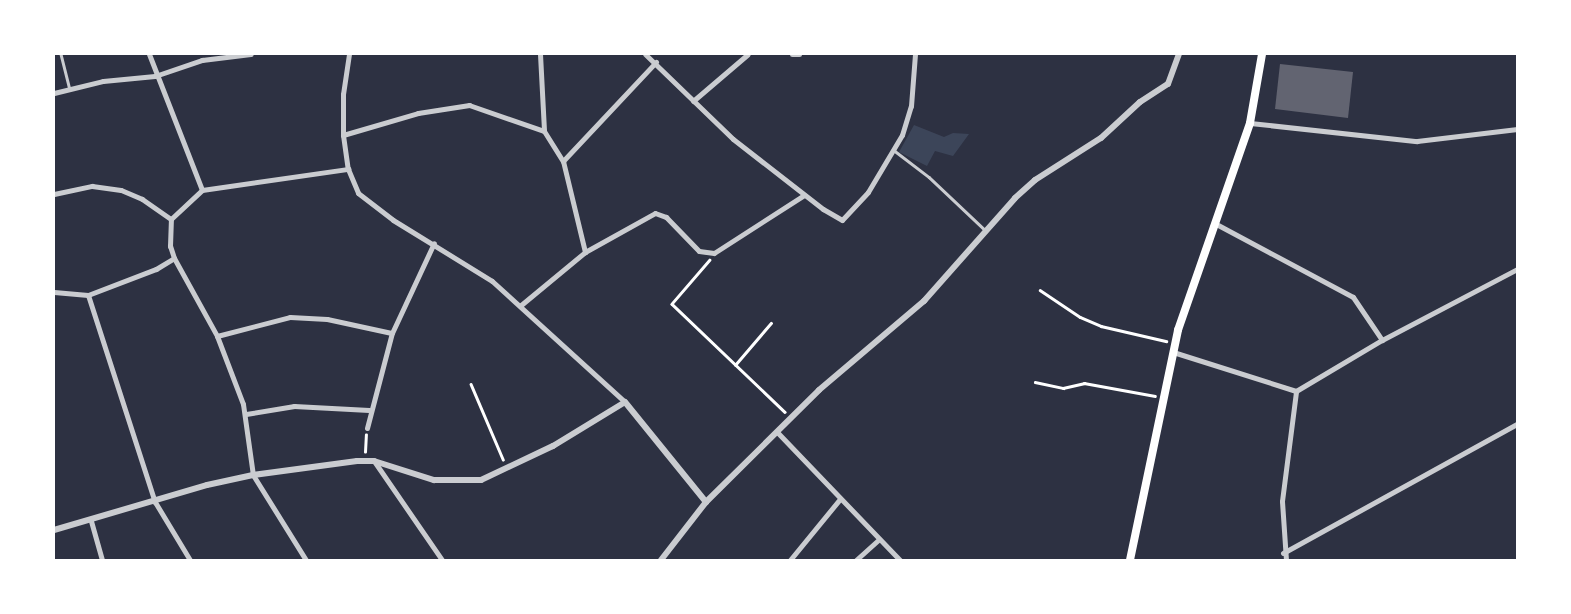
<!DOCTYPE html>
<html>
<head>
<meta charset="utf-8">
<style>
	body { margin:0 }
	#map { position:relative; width:1571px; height:614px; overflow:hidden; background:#2d3142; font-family:"PT Sans",sans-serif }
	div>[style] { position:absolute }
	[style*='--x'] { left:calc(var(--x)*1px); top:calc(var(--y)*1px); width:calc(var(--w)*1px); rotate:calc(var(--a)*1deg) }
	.green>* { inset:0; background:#3c4559 }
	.building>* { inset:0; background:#626471 }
	.path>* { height:2.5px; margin:-1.25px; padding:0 1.25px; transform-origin:1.25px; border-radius:1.25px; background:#fff }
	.service>* { height:2.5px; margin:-1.25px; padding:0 1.25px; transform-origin:1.25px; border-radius:1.25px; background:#caccd0 }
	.minor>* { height:5px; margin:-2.5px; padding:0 2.5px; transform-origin:2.5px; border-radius:2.5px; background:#caccd0 }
	.tertiary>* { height:6px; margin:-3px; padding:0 3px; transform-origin:3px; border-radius:3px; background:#caccd0 }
	.secondary>* { height:8px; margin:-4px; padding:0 4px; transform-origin:4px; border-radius:4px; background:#fff }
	span { translate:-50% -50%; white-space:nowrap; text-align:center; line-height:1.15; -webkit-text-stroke:4px #fff; paint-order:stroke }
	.frame { position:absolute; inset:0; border:55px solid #fff; pointer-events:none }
</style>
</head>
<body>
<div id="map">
	<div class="green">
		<div style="clip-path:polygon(914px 125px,944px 137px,953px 133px,969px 134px,953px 156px,935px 151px,927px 166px,899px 152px)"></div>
	</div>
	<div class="building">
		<div style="clip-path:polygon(1280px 64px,1353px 72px,1348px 118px,1275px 109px)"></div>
	</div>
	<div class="path">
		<div style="--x:710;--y:260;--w:58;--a:130.8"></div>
		<div style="--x:672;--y:304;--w:156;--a:43.7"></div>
		<div style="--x:1040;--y:290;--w:48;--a:34"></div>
		<div style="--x:1080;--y:317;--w:23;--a:23"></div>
		<div style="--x:1101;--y:326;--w:67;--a:13"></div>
		<div style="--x:735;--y:365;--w:55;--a:-49.4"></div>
		<div style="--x:1035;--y:382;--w:29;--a:12"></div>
		<div style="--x:1063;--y:388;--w:22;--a:-13"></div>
		<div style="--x:1084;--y:383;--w:72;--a:10.4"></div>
		<div style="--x:471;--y:384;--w:82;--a:66.9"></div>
		<div style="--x:365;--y:452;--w:17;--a:-87"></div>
	</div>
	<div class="service">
		<div style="--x:61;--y:54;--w:36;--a:76"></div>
		<div style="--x:895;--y:151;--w:43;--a:37.4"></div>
		<div style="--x:929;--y:177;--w:77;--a:43.4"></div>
	</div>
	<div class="minor">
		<div style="--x:149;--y:54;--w:146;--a:68.7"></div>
		<div style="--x:349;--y:54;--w:40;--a:98.5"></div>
		<div style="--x:343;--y:94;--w:41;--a:90"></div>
		<div style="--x:343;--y:135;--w:34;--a:82"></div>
		<div style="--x:348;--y:169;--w:26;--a:67"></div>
		<div style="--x:358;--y:193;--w:44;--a:37.6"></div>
		<div style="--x:393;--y:220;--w:116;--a:31.6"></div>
		<div style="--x:492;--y:281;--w:180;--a:42.3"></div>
		<div style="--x:540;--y:54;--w:77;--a:87"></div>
		<div style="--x:544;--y:131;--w:36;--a:58"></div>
		<div style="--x:563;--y:161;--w:94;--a:76.4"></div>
		<div style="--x:645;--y:54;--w:122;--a:44"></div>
		<div style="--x:733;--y:139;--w:114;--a:37.9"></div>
		<div style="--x:823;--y:209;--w:22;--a:30"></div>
		<div style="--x:842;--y:220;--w:38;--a:-47"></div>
		<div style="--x:868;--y:192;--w:66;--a:-59.2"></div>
		<div style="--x:902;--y:135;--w:30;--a:-73"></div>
		<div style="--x:911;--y:106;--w:52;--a:-85.6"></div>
		<div style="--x:792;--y:54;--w:7;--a:0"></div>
		<div style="--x:54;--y:93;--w:50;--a:-13.8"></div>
		<div style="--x:103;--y:81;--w:52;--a:-5.5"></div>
		<div style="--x:155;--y:76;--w:50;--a:-18.8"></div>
		<div style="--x:202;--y:60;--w:49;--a:-7"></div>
		<div style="--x:693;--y:101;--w:72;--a:-40.5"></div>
		<div style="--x:1250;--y:123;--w:168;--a:6.2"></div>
		<div style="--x:1417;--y:141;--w:101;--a:-6.8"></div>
		<div style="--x:343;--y:135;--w:78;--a:-16.3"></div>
		<div style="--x:418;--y:113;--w:52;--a:-8.9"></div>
		<div style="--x:469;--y:105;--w:79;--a:19.1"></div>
		<div style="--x:563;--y:161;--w:136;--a:-46.8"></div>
		<div style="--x:54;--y:194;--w:39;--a:-12"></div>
		<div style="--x:92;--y:186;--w:29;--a:8"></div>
		<div style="--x:121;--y:190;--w:23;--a:23"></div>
		<div style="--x:142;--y:199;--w:35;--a:35"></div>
		<div style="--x:1218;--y:225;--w:153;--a:28.1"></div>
		<div style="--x:1353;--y:297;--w:52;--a:56"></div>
		<div style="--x:174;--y:258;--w:89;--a:61.1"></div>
		<div style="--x:217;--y:336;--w:73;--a:69.1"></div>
		<div style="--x:243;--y:404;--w:72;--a:82"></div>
		<div style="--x:253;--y:475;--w:100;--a:58.1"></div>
		<div style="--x:54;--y:292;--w:34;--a:5"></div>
		<div style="--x:88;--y:295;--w:73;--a:-20.9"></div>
		<div style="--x:156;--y:269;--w:21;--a:-31"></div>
		<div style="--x:174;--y:258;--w:13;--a:-108"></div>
		<div style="--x:170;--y:246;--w:27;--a:-88"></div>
		<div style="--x:171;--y:219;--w:42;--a:-43.1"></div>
		<div style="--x:202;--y:190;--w:148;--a:-8.2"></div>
		<div style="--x:88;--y:295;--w:218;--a:72.1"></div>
		<div style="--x:155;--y:502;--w:68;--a:58.9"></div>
		<div style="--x:521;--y:305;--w:83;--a:-39.6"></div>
		<div style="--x:585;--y:252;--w:80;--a:-29.1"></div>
		<div style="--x:655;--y:213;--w:12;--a:20"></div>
		<div style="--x:666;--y:217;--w:47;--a:45.9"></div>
		<div style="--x:699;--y:251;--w:15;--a:8"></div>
		<div style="--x:714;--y:253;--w:107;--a:-32.8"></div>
		<div style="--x:217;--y:336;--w:75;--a:-14.6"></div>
		<div style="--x:290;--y:317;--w:37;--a:3"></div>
		<div style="--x:327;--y:319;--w:66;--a:12.2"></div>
		<div style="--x:1173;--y:352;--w:129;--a:17.6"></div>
		<div style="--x:1296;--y:391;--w:100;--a:-30.7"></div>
		<div style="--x:1382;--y:340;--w:153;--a:-27.7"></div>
		<div style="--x:246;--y:414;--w:49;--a:-9.5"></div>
		<div style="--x:294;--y:406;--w:75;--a:3.1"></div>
		<div style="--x:367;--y:428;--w:98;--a:-75.3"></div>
		<div style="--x:392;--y:333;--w:99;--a:-65"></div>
		<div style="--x:778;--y:433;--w:176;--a:46.2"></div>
		<div style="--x:374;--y:461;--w:120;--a:55.5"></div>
		<div style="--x:91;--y:521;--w:41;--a:74.2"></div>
		<div style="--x:1283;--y:553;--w:267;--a:-28.9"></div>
		<div style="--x:790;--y:560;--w:79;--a:-50.7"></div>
		<div style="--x:856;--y:560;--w:31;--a:-42"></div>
		<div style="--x:1286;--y:560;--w:59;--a:-93.9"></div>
		<div style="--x:1282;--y:501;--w:111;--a:-82.7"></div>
	</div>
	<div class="tertiary">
		<div style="--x:54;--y:530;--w:159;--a:-16.4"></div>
		<div style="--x:207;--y:485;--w:47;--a:-12.3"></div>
		<div style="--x:253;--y:475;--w:105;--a:-7.7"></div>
		<div style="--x:357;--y:461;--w:17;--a:0"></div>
		<div style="--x:374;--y:461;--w:63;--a:17.6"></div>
		<div style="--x:434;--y:480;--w:47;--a:0"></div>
		<div style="--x:481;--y:480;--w:80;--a:-25.3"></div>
		<div style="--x:553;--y:446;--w:84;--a:-31.4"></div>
		<div style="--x:625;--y:402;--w:129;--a:51"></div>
		<div style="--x:661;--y:560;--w:73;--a:-52.2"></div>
		<div style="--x:706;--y:502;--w:159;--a:-44.7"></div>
		<div style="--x:819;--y:390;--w:138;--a:-40.3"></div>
		<div style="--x:924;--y:301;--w:137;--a:-48.5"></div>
		<div style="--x:1015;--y:198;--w:27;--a:-42"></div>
		<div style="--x:1035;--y:180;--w:78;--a:-32.5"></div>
		<div style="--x:1101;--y:138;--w:53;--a:-42.7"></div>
		<div style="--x:1140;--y:102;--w:33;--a:-33"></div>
		<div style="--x:1168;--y:84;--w:32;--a:-70"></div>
	</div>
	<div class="secondary">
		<div style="--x:1130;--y:560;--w:235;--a:-78.2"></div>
		<div style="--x:1178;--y:330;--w:219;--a:-70.8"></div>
		<div style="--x:1250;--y:123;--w:70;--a:-80.1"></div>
	</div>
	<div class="frame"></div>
</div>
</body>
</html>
